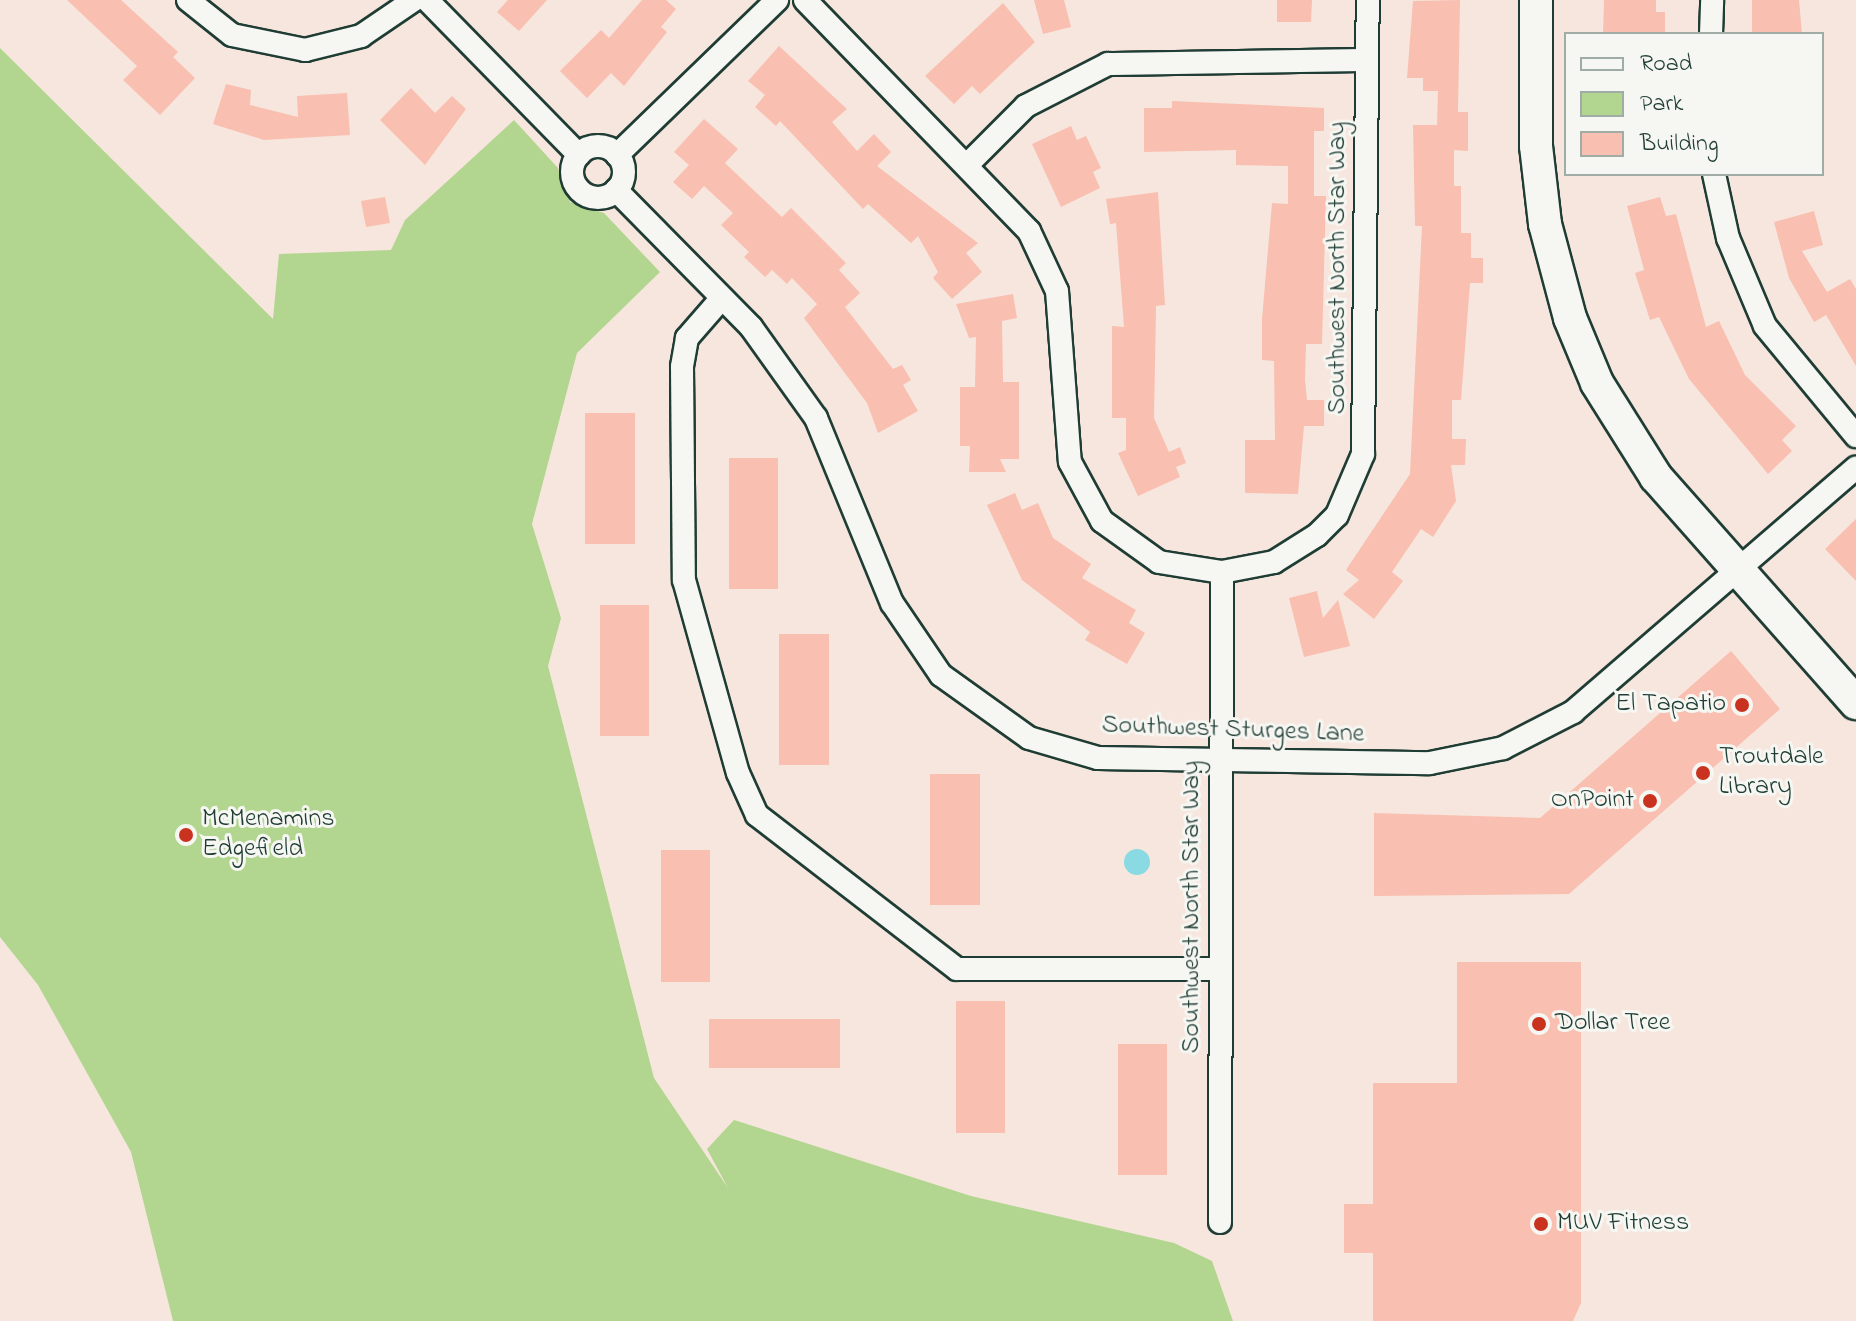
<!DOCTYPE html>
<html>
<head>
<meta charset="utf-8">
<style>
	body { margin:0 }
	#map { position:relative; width:1856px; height:1321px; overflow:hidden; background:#f7e6de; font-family:"Indie Flower",sans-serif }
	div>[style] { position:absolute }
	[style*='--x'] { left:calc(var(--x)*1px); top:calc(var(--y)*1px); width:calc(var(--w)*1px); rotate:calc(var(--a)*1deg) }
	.green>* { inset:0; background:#b2d690 }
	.water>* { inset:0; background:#89dae2 }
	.round { border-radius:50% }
	.building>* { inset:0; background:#f9bfb0 }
	.roads { filter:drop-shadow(2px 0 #1f3d34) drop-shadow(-2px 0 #1f3d34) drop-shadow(0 2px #1f3d34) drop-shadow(0 -2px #1f3d34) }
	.minor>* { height:22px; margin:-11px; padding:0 11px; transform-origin:11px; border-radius:11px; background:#f6f6f2 }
	.minor>.ring { margin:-11px; padding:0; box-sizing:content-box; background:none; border:22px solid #f6f6f2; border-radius:50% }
	.secondary>* { height:32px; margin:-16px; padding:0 16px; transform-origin:16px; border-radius:16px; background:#f6f6f2 }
	.dots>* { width:22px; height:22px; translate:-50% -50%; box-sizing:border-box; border:4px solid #f6f6f2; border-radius:50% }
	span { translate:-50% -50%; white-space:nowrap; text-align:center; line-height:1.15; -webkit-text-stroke:6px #f6f6f2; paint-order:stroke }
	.street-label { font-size:26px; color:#1f3d34 }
	.poi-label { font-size:26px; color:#1f3d34 }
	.right { translate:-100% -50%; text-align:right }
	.left { translate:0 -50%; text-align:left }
	.legend { position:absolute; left:1564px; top:32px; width:260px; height:144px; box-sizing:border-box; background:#f6f6f2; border:2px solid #a0aca6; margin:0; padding:10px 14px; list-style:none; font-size:24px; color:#1f3d34 }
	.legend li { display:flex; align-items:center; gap:16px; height:40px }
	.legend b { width:40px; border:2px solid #a0aca6 }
</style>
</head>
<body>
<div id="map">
	<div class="green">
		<div style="clip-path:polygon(0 48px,273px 319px,279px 254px,391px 250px,405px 220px,514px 120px,558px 168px,570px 202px,604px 213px,660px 272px,577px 353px,532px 524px,561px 618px,548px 666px,654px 1078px,728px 1188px,707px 1149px,734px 1120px,971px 1196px,1174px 1243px,1212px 1261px,1233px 1321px,173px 1321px,131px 1152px,38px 985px,0 937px)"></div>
	</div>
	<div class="water">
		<div class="round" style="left:1124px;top:849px;width:26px;height:26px"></div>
	</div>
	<div class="building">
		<div style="clip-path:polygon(67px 0,121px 0,178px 52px,173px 57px,195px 78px,160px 115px,123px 80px,137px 66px)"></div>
		<div style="clip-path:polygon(508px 0,547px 0,519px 31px,497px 12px)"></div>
		<div style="clip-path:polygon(642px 0,666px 0,676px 9px,661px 27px,667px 32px,624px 86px,611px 73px,587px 98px,560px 71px,601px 30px,609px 38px)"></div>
		<div style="clip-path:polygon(1034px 0,1064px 0,1071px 27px,1043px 34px)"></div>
		<div style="clip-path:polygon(1277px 0,1312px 0,1311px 22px,1277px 22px)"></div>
		<div style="clip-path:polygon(1460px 0,1458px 112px,1468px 112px,1468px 151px,1454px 150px,1454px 186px,1461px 186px,1461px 233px,1471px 233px,1471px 258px,1483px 258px,1483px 283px,1470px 283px,1461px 400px,1452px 400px,1452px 439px,1466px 439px,1465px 465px,1451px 465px,1456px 501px,1433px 537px,1421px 529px,1392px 572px,1403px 581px,1374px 619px,1343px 594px,1359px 580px,1346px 570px,1410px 474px,1422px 226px,1415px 226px,1413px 125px,1437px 125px,1438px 91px,1423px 91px,1423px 78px,1407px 78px,1413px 1px)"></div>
		<div style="clip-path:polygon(1604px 0,1656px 0,1656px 12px,1665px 12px,1665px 34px,1603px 34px)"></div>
		<div style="clip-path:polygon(1752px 0,1799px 0,1802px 34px,1752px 34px)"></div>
		<div style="clip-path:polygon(1003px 3px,1035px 42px,980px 94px,972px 86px,954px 104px,925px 76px)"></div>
		<div style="clip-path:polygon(779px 46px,847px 109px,832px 122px,857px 151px,874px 134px,891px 152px,877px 166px,978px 243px,966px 253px,982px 272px,952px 299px,933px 278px,938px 272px,918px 236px,911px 243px,868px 204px,863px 209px,780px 121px,776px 126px,755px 107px,765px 95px,748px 81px)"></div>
		<div style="clip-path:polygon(226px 84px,251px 90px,250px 105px,298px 117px,297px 96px,347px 93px,350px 135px,264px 140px,213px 124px)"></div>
		<div style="clip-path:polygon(411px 88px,435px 113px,452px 96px,466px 109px,425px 165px,380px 120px)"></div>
		<div style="clip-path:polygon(1172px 101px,1324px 108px,1324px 131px,1314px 131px,1314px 196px,1326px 196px,1322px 344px,1306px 344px,1305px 380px,1307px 400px,1324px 400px,1324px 426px,1304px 426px,1298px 494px,1245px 493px,1245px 440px,1275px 440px,1274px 361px,1262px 360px,1262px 319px,1272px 203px,1288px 204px,1288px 166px,1236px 165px,1236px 150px,1144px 152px,1144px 108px,1172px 108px)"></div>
		<div style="clip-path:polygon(704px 119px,738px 149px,725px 163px,782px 217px,791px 208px,846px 263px,839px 270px,860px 293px,845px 307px,893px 369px,902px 365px,911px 380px,903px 385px,918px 411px,878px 433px,867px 403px,804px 318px,817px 304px,792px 278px,787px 284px,772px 270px,765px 277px,744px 257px,749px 252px,721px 225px,733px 213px,704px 186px,692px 199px,673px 182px,689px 165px,674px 152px)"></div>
		<div style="clip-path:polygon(1071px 126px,1077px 140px,1086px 136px,1101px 168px,1093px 172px,1100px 188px,1061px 207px,1032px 144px)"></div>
		<div style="clip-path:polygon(1158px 192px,1165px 305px,1156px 306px,1154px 418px,1169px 452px,1180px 447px,1186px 463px,1176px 467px,1180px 477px,1138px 496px,1118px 453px,1126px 450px,1126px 418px,1112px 418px,1112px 326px,1124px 327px,1116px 223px,1110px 224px,1106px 199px)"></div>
		<div style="clip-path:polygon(385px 197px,390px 223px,366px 227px,361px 201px)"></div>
		<div style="clip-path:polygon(1660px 197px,1666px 216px,1676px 214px,1706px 327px,1719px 321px,1745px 375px,1796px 426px,1782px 440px,1792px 451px,1768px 474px,1689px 379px,1659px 317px,1650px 320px,1635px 273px,1644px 270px,1627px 206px)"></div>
		<div style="clip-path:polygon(1814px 211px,1823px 245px,1802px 251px,1827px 292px,1850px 279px,1856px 289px,1856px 366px,1826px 315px,1814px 322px,1789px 278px,1774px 222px)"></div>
		<div style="clip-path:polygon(1013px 294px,1017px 318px,1002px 321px,1003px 382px,1019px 382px,1019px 459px,1000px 459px,1006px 472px,969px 472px,970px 446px,960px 446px,960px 387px,975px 387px,976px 337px,969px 338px,956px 304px)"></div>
		<div style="clip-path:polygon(585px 413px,635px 413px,635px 544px,585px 544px)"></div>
		<div style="clip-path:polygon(729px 458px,778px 458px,778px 589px,729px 589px)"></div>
		<div style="clip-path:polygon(1015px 493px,1022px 510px,1038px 503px,1053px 538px,1091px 564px,1082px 578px,1136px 610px,1129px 623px,1145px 633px,1127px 664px,1085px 640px,1090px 632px,1022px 580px,987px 505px)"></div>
		<div style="clip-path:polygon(1856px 519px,1856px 581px,1825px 549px)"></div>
		<div style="clip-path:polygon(1317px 591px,1323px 618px,1338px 600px,1350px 646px,1304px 657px,1289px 598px)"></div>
		<div style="clip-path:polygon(600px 605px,649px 605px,649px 736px,600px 736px)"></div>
		<div style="clip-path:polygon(779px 634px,829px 634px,829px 765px,779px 765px)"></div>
		<div style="clip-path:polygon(1731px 651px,1780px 709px,1569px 894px,1374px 896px,1374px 813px,1540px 818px)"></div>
		<div style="clip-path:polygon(930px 774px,980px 774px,980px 905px,930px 905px)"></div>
		<div style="clip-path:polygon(661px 850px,710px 850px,710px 982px,661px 982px)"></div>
		<div style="clip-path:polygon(1457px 962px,1581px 962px,1581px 1303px,1573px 1321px,1373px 1321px,1373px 1253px,1344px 1253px,1344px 1204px,1373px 1204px,1373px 1083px,1457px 1083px)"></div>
		<div style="clip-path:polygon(956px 1001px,1005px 1001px,1005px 1133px,956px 1133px)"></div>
		<div style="clip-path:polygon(709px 1019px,840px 1019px,840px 1068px,709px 1068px)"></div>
		<div style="clip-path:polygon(1118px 1044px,1167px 1044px,1167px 1175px,1118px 1175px)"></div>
	</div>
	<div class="roads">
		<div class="minor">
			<div style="--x:188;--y:0;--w:56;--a:38.5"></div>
			<div style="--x:232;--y:35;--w:75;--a:11.6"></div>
			<div style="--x:305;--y:50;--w:58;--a:-14"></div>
			<div style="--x:361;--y:36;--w:64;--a:-34.2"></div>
			<div style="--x:427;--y:0;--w:217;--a:45.6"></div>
			<div style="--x:805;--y:0;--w:322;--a:45.9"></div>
			<div style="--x:1029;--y:231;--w:66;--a:65"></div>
			<div style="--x:1057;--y:291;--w:171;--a:85.7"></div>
			<div style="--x:1070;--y:462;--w:67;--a:61.5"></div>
			<div style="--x:1102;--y:521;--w:70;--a:35.7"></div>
			<div style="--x:1159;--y:562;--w:64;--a:9"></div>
			<div style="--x:1222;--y:572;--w:53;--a:-10.9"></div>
			<div style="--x:1274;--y:562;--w:51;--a:-32.1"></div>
			<div style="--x:1317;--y:535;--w:28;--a:-45"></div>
			<div style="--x:1337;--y:515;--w:66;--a:-66.9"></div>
			<div style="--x:1363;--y:454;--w:454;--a:-89.4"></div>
			<div style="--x:1711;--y:34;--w:34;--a:-88"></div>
			<div class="ring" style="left:572px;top:146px;width:30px;height:30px"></div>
			<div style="--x:617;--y:155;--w:223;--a:-44.1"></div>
			<div style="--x:967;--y:165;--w:83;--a:-45"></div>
			<div style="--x:1026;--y:106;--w:92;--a:-27.1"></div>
			<div style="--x:1108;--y:64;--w:259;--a:-0.9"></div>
			<div style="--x:1714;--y:174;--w:66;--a:77.7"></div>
			<div style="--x:1728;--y:238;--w:95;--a:67.2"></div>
			<div style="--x:1765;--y:326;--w:143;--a:50.4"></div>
			<div style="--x:616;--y:190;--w:192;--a:45.4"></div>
			<div style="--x:751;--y:327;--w:112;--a:54.5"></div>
			<div style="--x:816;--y:418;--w:200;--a:67.7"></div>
			<div style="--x:892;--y:603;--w:87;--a:55.8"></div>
			<div style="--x:941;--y:675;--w:108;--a:35.6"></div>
			<div style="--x:1029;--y:738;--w:72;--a:16.2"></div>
			<div style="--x:1098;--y:758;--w:332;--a:0.9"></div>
			<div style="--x:1430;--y:763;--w:75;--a:-11.6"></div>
			<div style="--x:1503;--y:748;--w:79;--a:-27.2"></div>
			<div style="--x:1573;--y:712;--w:374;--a:-40.8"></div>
			<div style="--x:721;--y:299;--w:52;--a:131.1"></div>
			<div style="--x:687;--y:338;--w:29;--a:100"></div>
			<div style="--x:682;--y:367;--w:213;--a:89.5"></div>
			<div style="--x:684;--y:580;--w:200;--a:74.4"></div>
			<div style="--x:738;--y:773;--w:46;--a:65.7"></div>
			<div style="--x:757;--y:815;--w:252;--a:37.6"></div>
			<div style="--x:957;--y:969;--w:263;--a:0"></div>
			<div style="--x:1220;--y:1222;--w:650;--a:-89.82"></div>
		</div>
		<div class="secondary">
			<div style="--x:1536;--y:0;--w:146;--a:90"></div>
			<div style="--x:1536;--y:146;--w:79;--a:83.4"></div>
			<div style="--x:1545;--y:224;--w:97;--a:75.1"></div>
			<div style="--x:1570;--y:318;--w:70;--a:67.4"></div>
			<div style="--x:1597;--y:383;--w:111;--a:57.9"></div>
			<div style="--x:1656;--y:477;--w:302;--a:48.5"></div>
		</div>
	</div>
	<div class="dots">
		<div style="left:1742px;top:705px;background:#c8321e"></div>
		<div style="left:1703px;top:773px;background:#c8321e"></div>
		<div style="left:1650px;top:801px;background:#c8321e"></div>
		<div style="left:186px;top:835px;background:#c8321e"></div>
		<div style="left:1539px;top:1024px;background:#c8321e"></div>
		<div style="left:1541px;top:1224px;background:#c8321e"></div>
	</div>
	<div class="street-label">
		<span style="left:1339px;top:268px;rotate:-90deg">Southwest North Star Way</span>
		<span style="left:1233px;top:731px;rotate:2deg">Southwest Sturges Lane</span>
		<span style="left:1193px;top:907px;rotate:-90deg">Southwest North Star Way</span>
	</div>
	<div class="poi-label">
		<span class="right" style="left:1726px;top:705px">El Tapatio</span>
		<span class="left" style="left:1719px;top:773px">Troutdale<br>Library</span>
		<span class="right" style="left:1634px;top:801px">OnPoint</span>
		<span class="left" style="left:202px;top:835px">McMenamins<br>Edgefield</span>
		<span class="left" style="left:1555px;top:1024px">Dollar Tree</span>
		<span class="left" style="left:1557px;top:1224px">MUV Fitness</span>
	</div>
	<ul class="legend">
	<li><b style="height:10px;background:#f6f6f2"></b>Road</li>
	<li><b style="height:22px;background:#b2d690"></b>Park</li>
	<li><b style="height:22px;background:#f9bfb0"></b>Building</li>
	</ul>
</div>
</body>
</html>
